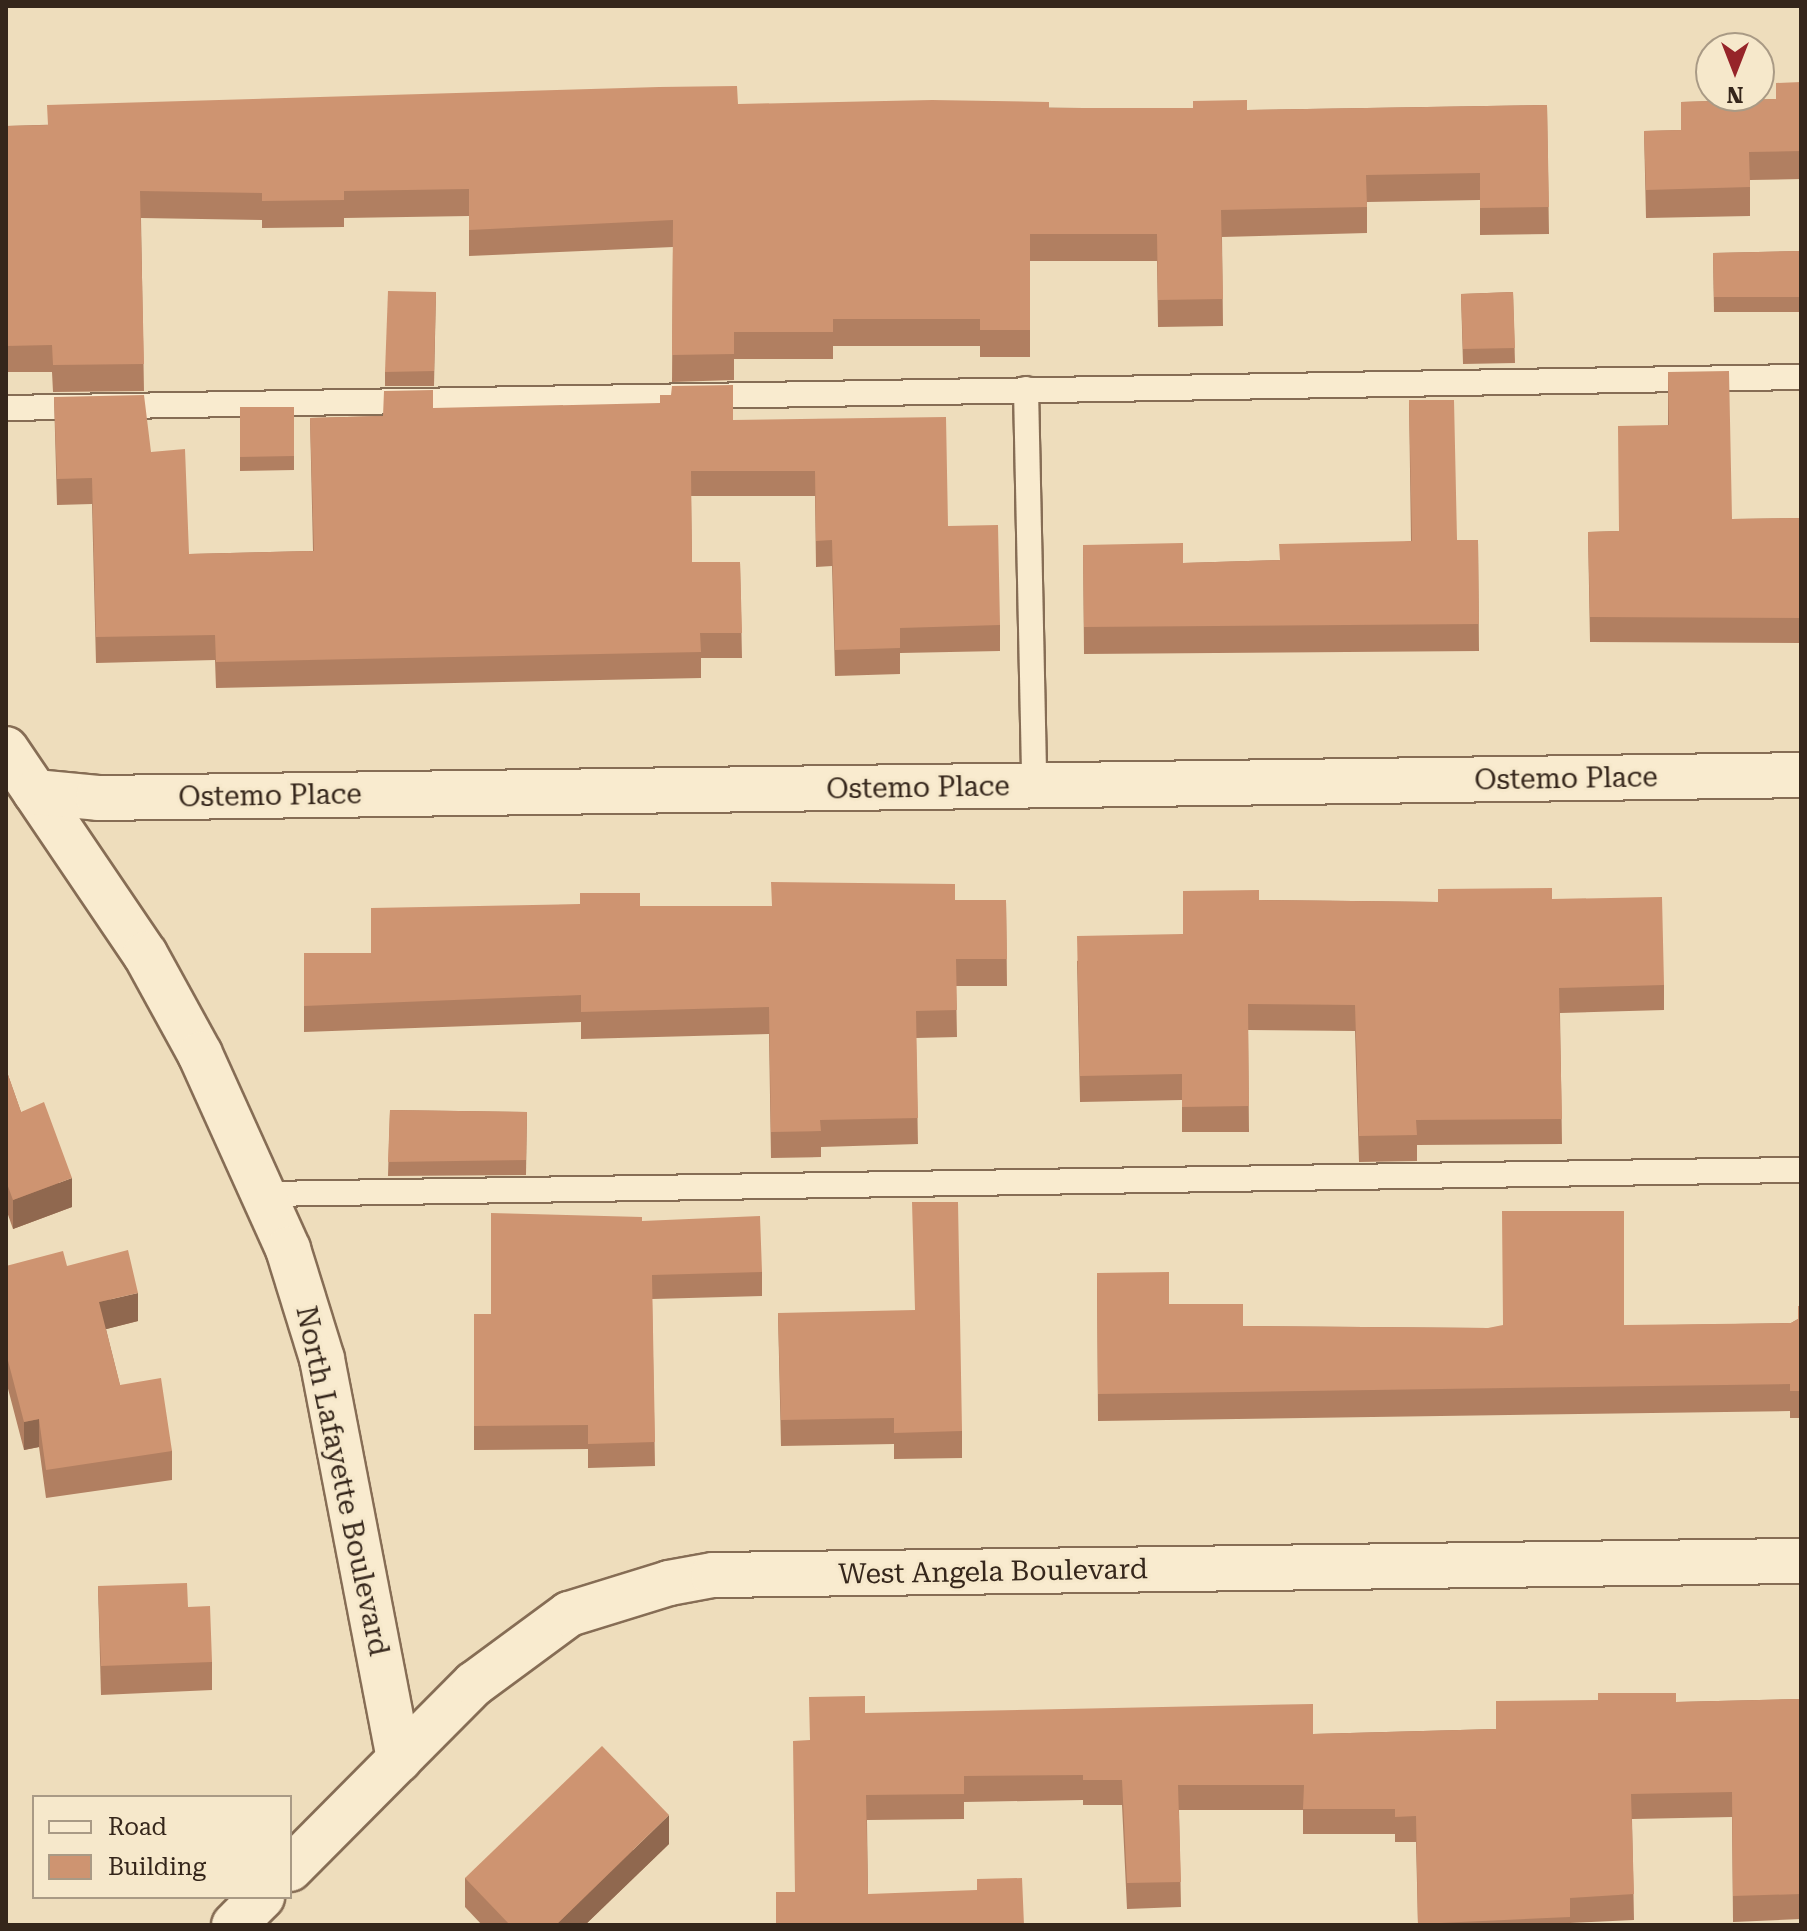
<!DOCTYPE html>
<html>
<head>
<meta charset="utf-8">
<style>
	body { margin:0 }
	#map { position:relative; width:1807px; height:1931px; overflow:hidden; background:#eeddbc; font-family:"Roboto Serif",serif }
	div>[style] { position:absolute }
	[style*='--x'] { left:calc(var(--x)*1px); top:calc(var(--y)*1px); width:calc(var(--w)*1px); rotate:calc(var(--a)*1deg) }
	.roads { filter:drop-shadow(2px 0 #866d55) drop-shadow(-2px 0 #866d55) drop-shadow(0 2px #866d55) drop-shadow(0 -2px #866d55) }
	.service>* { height:24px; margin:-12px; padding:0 12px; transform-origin:12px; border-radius:12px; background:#f9ebcf }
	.minor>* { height:44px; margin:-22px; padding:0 22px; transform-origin:22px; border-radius:22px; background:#f9ebcf }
	.tertiary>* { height:44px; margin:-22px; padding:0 22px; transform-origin:22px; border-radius:22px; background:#f9ebcf }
	.wall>* { inset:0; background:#b17f61 }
	.shaded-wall>* { inset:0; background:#90684f }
	.building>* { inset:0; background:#ce9471 }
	span { translate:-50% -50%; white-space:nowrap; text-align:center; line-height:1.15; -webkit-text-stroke:6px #f6e8cb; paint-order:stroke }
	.street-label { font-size:28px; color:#35261b }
	.frame { position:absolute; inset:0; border:8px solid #35261b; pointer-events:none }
	.legend { position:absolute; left:32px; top:1795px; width:260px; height:104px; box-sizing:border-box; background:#f6e8cb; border:2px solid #a99a85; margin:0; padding:10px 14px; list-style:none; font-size:24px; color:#35261b }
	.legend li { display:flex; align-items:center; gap:16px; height:40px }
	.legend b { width:40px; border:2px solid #a99a85 }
	.north { position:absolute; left:1695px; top:32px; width:80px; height:80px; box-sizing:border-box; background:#f6e8cb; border:2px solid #a99a85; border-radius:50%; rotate:180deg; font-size:22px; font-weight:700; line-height:32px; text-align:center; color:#35261b }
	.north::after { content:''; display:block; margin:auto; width:28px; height:36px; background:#962429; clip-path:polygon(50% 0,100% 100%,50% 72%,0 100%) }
</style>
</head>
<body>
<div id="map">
	<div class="roads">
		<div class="service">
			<div style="--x:1026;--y:389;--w:397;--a:88.8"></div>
			<div style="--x:6;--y:408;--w:1795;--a:-0.99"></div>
			<div style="--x:265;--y:1194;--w:1536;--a:-0.9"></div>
		</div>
		<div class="minor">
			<div style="--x:6;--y:749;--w:248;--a:55.9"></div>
			<div style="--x:145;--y:954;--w:114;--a:61.2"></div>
			<div style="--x:200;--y:1054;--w:214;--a:65.7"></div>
			<div style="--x:288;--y:1249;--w:115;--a:72.8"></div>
			<div style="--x:322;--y:1359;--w:408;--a:79.1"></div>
			<div style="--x:35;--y:792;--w:63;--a:5.4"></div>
			<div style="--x:98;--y:798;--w:1703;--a:-0.77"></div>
		</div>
		<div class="tertiary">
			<div style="--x:290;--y:1869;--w:261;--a:-45.2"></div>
			<div style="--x:474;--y:1684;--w:118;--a:-36.4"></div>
			<div style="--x:569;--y:1614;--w:105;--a:-17.2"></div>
			<div style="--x:669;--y:1583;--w:45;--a:-10.3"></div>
			<div style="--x:713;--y:1575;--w:1088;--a:-0.74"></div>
			<div style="--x:234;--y:1925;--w:40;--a:-45"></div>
		</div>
	</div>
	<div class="wall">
		<div style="clip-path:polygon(1801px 82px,1801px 179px,1750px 180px,1750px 216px,1646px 218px,1644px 131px,1681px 130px,1681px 102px,1776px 99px)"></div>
		<div style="clip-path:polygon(738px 104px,1247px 110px,1547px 105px,1549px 234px,1480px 235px,1480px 200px,1367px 202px,1367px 233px,1222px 237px,1223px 326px,1158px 327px,1157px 261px,1030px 261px,1030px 357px,980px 357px,980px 346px,833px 346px,833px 359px,734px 359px,734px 380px,672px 382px,673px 247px,469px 256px,469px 216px,344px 218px,344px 227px,262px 228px,262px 220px,141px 218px,144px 391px,53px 392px,52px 372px,6px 372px,6px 126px)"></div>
		<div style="clip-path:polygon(1801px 251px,1801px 312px,1714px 312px,1713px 253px)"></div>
		<div style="clip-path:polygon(436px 292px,434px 386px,385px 386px,385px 372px)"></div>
		<div style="clip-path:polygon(1513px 292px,1515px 363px,1463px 364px,1461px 294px)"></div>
		<div style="clip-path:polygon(1668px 372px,1732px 519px,1801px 518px,1801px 643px,1590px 642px,1588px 532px,1619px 531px,1668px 425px)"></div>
		<div style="clip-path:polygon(54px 397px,151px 452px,189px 554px,313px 551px,310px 418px,383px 416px,433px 408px,733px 420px,948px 526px,1000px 625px,1000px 651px,900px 653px,900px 674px,835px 676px,832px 566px,816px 567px,815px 496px,691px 496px,692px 562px,740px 562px,742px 658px,701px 658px,701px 678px,216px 688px,215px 660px,96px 663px,92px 504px,57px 505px)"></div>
		<div style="clip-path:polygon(1409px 400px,1457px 540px,1478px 540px,1479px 651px,1084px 654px,1083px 545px,1183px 563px,1280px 560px,1411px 541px)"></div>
		<div style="clip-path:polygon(240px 407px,294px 407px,294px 470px,240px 471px)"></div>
		<div style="clip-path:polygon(1552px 899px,1664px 985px,1664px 1010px,1560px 1013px,1562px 1144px,1417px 1145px,1417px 1161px,1359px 1162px,1355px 1031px,1248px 1030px,1249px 1132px,1182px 1132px,1182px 1100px,1080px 1102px,1077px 961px,1183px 934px,1259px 900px,1438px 902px)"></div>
		<div style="clip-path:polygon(955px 900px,1006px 900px,1007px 986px,956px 986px,957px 1037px,916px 1038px,918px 1144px,821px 1147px,821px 1157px,771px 1158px,769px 1034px,581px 1039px,581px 1022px,304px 1032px,304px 953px,371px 953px,640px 906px,771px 906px)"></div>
		<div style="clip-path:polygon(6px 1069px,21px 1112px,72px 1207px,13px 1229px,6px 1209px)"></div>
		<div style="clip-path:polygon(390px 1110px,527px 1112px,526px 1175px,388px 1176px)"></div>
		<div style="clip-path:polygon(642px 1221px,762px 1272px,762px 1296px,652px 1299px,655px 1466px,588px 1468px,588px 1449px,474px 1450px,474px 1314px,491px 1314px)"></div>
		<div style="clip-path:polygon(6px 1266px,67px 1266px,138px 1321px,106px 1329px,120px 1385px,172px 1451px,172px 1480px,46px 1498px,39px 1447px,24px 1450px,6px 1381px)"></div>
		<div style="clip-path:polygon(1097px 1273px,1169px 1304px,1243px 1326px,1488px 1328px,1791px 1323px,1798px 1319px,1801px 1306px,1801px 1418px,1790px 1418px,1790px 1411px,1098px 1421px)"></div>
		<div style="clip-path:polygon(778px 1313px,962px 1431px,962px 1458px,894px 1459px,894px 1444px,781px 1446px)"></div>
		<div style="clip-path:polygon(98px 1586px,188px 1607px,212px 1662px,212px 1690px,101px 1695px)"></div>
		<div style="clip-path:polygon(1801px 1689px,1801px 1919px,1733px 1922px,1732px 1817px,1632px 1819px,1634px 1920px,1570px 1923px,1570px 1925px,1418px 1925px,1416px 1842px,1395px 1842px,1395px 1834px,1303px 1834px,1303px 1810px,1179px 1810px,1181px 1907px,1127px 1909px,1122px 1805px,1083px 1805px,1083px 1800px,964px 1802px,964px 1819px,867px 1820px,868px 1894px,1024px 1925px,795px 1892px,865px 1713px,1313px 1734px,1496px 1729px,1676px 1702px,1800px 1699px)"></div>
		<div style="clip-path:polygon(669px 1844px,585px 1925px,482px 1925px,465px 1907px,465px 1878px)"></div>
	</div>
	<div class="shaded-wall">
		<div style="clip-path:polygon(6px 1020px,7px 1020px,7px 1048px,6px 1049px)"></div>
		<div style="clip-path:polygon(72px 1178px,72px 1207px,13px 1229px,13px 1200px)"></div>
		<div style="clip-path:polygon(138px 1293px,138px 1321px,99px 1331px,99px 1302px)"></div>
		<div style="clip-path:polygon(39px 1419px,39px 1447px,24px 1450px,24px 1422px)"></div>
		<div style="clip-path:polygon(669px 1815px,669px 1844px,585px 1925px,556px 1925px)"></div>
	</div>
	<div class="building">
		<div style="clip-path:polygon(1801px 82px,1801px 151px,1749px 152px,1750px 187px,1646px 190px,1644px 131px,1681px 130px,1681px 102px,1776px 99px,1776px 83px)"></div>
		<div style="clip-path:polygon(737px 86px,738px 104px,932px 100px,1049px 102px,1049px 108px,1193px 108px,1193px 101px,1247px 100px,1247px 110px,1547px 105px,1549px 207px,1480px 208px,1480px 173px,1366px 175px,1367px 207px,1221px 210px,1223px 299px,1158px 300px,1157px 234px,1030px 234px,1030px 330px,980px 330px,980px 319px,833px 319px,833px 332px,734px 332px,734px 354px,672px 355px,673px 220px,469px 230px,469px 189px,344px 191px,344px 200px,262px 201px,262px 193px,140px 191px,144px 364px,53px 365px,52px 345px,6px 346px,6px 126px,48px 125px,47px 105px,659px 87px)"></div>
		<div style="clip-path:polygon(1801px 251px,1801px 297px,1714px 297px,1713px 253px)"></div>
		<div style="clip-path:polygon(388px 291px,436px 292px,434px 371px,385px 372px)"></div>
		<div style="clip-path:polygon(1513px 292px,1515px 348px,1463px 349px,1461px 294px)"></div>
		<div style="clip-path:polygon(1729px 371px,1732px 519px,1801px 518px,1801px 618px,1590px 617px,1588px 532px,1619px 531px,1618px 426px,1669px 425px,1668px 372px)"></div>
		<div style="clip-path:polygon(733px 385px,733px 420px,946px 417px,948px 526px,998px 525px,1000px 625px,900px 628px,900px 648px,835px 650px,832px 540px,816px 541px,815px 471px,691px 471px,692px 562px,740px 562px,742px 633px,700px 633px,701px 652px,216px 662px,215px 635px,96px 637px,92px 478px,57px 479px,54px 397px,144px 395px,151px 452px,185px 449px,189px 554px,314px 551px,310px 418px,383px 416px,384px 391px,433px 390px,433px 408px,660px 403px,660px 395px,671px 395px,672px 386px)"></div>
		<div style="clip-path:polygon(1409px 400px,1454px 400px,1457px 540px,1478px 540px,1479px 624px,1084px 627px,1083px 545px,1183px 543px,1183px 563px,1280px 560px,1279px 544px,1412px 541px)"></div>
		<div style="clip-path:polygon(240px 407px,294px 407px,294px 456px,240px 457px)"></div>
		<div style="clip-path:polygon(771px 882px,955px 884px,955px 900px,1006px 900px,1007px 959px,956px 959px,957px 1010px,916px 1011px,918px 1118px,820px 1120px,821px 1131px,771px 1132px,769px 1007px,581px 1012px,581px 995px,304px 1006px,304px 953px,371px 953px,371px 908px,580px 904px,580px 893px,640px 893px,640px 906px,772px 906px)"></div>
		<div style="clip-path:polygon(1552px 888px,1552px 899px,1662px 897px,1664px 985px,1559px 988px,1562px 1119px,1416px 1120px,1417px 1135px,1359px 1136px,1355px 1005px,1248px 1004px,1249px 1106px,1182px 1107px,1182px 1074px,1080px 1076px,1077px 936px,1183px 934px,1183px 891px,1259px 890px,1259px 900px,1438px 902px,1438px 889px)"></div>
		<div style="clip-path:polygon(1799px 896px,1801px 896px,1801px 969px)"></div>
		<div style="clip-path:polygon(6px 1069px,21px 1112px,44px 1102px,72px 1178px,13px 1200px,6px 1181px)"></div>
		<div style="clip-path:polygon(390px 1110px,527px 1112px,526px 1160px,388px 1162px)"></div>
		<div style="clip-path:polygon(912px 1202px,958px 1202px,962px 1431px,894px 1433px,894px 1418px,781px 1420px,778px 1313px,915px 1310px)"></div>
		<div style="clip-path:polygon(1502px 1211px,1624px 1211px,1624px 1325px,1791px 1323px,1798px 1319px,1798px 1306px,1801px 1306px,1801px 1391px,1790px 1391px,1790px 1384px,1098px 1394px,1097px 1273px,1169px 1272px,1169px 1304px,1243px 1304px,1243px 1326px,1488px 1328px,1503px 1325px)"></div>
		<div style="clip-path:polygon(491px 1213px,642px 1217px,642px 1221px,760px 1216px,762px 1272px,652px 1275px,655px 1442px,588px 1444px,588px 1425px,474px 1426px,474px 1314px,491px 1314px)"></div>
		<div style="clip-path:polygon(128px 1250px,138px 1293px,99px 1302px,120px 1385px,161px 1378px,172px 1451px,46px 1470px,39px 1419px,24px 1422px,6px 1353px,6px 1266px,63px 1251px,67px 1266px)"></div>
		<div style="clip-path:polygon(187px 1583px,188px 1607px,210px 1606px,212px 1662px,101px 1666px,98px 1586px)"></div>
		<div style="clip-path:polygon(1800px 1689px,1801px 1689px,1801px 1894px,1733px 1896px,1732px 1792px,1631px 1794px,1634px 1894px,1570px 1898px,1570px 1917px,1418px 1924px,1416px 1816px,1395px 1817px,1395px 1809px,1303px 1809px,1304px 1785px,1178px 1785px,1181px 1882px,1127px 1883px,1122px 1780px,1083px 1780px,1083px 1775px,964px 1776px,964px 1794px,866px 1795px,868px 1894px,977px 1890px,977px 1879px,1022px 1878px,1024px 1925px,776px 1925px,776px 1892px,795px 1892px,793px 1741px,810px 1740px,809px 1697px,865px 1696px,865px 1713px,1313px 1704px,1313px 1734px,1496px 1729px,1496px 1701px,1598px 1700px,1598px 1693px,1676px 1693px,1676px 1702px,1800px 1699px)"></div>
		<div style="clip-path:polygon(602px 1746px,669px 1815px,556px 1925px,510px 1925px,465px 1878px)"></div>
	</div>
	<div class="street-label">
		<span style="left:1566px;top:779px;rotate:-1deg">Ostemo Place</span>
		<span style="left:918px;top:788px;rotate:-1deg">Ostemo Place</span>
		<span style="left:270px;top:796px;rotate:-1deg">Ostemo Place</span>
		<span style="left:342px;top:1481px;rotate:78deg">North Lafayette Boulevard</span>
		<span style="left:993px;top:1572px;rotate:-1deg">West Angela Boulevard</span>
	</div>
	<div class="frame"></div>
	<ul class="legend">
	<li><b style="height:10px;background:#f9ebcf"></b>Road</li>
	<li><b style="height:22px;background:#ce9471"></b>Building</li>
	</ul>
	<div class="north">N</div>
</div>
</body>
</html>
